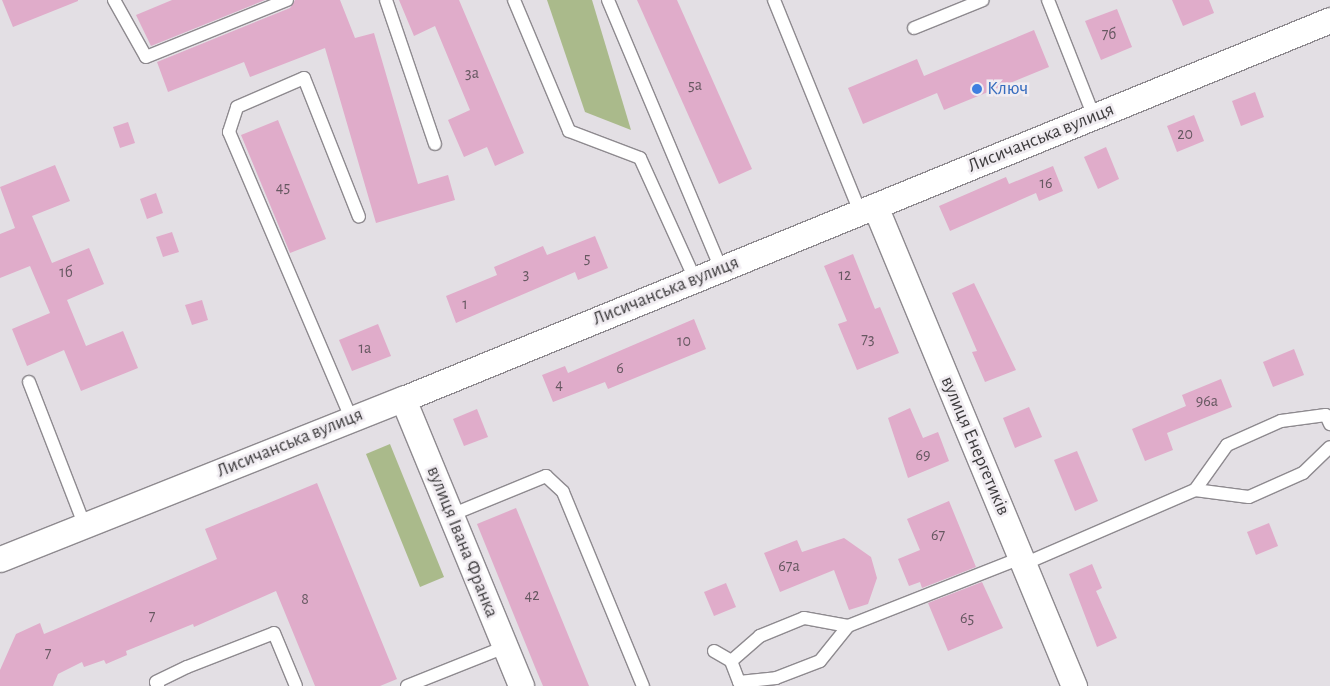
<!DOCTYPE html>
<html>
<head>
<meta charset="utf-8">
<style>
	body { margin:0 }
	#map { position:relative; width:1330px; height:686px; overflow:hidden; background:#e3dfe4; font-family:"Alegreya Sans",sans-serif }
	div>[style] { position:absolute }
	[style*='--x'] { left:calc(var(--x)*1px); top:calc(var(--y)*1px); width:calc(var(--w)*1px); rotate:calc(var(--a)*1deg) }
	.green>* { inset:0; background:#aaba8b }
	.building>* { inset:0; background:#e0acca }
	.roads { filter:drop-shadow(1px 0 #8e8a8f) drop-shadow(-1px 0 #8e8a8f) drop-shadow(0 1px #8e8a8f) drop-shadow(0 -1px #8e8a8f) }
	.lane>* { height:12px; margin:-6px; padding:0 6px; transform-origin:6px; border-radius:6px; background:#fff }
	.street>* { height:25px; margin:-12.5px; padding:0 12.5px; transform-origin:12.5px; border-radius:12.5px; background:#fff }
	.dots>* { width:14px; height:14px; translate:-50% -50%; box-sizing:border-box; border:2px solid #f0ecf1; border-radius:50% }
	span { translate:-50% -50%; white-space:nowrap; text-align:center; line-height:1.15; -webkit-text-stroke:5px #f0ecf1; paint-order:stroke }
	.number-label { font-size:16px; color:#665861 }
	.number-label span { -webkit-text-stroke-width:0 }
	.shop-label { font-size:19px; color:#366cbe }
	.left { translate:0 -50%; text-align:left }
	.street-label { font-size:19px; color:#3e3c3e }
</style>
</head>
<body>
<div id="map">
	<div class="green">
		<div style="clip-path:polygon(547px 0,592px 0,631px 130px,585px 112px)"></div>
		<div style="clip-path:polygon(390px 444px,444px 577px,420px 587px,366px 454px)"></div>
	</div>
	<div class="building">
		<div style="clip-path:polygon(2px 0,78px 0,78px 1px,13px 27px)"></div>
		<div style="clip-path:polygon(172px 0,265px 0,151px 46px,136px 15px)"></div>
		<div style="clip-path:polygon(295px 0,340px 0,355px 38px,374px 33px,418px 184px,448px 175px,455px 200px,376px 223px,325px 48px,250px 77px,244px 62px,168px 92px,157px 62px,290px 8px)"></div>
		<div style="clip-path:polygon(399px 0,459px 0,524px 153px,495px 166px,487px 147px,464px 157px,448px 120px,470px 110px,435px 26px,414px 36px)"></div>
		<div style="clip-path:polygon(637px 0,677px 0,752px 169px,719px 184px)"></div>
		<div style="clip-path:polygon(1172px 0,1209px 0,1214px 13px,1183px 26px)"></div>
		<div style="clip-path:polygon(1117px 9px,1132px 47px,1101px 60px,1085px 21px)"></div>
		<div style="clip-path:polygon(1034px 30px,1049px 67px,944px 110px,937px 93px,863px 124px,848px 88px,917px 59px,924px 76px)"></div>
		<div style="clip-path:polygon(1255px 92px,1264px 117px,1241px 126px,1232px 101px)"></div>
		<div style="clip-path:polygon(1194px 115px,1204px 141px,1177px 152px,1167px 126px)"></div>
		<div style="clip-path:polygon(278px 120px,326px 239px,290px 253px,241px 135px)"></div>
		<div style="clip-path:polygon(128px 122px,135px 143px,120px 148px,113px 127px)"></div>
		<div style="clip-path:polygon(1106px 147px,1119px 179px,1098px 189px,1084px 157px)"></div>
		<div style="clip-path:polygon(55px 165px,70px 201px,32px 216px,52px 263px,89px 248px,104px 284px,67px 300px,86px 346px,123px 331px,138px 368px,81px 391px,64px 350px,27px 366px,12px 329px,50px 313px,30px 266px,0 278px,0 234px,15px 228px,0 187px)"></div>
		<div style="clip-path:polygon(1053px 166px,1063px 191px,1039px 201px,1036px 193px,950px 231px,939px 206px,1006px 177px,1009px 184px)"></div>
		<div style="clip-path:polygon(156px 193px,163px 213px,147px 219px,140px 199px)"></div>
		<div style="clip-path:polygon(172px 232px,179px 252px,163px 257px,156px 237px)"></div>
		<div style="clip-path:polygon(595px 236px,608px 268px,578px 280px,575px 272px,456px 323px,446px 296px,497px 275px,494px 267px,543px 246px,547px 255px)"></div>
		<div style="clip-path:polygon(853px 254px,875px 309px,880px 307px,899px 353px,857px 370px,838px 324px,847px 321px,824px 266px)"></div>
		<div style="clip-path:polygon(974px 283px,1016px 370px,985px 382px,972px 352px,977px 351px,952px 293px)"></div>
		<div style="clip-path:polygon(202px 300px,208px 320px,192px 325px,185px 305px)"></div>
		<div style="clip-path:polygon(694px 319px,706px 349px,608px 389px,605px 382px,553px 402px,542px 375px,565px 366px,568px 373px)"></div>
		<div style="clip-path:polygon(378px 324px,391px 356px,352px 371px,339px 340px)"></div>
		<div style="clip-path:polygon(1294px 349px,1304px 375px,1273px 387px,1263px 362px)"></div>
		<div style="clip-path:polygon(1221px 379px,1232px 407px,1167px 433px,1173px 450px,1145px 461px,1132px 429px,1186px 406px,1182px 395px)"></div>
		<div style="clip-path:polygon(1029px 407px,1042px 437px,1015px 448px,1003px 418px)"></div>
		<div style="clip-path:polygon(910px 408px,923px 438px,938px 432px,949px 461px,908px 478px,888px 418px)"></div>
		<div style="clip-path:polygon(477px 409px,488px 437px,464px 446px,453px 419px)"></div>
		<div style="clip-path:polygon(1077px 451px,1098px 501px,1075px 511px,1054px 460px)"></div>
		<div style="clip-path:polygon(317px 483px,397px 679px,380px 686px,315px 686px,276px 591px,194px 627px,193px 624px,126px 651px,127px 655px,106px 664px,104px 660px,84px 667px,82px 662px,58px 674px,53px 686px,0 686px,0 670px,16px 634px,40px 623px,44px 634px,56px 629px,217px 559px,205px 529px)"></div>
		<div style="clip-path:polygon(949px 501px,976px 567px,922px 588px,920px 582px,909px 586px,898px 559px,920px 550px,907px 519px)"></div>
		<div style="clip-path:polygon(516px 508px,521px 520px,589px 686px,543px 686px,535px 667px,477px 524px)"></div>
		<div style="clip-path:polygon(1269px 523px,1278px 546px,1256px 555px,1247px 532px)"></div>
		<div style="clip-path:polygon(844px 538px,871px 557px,877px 578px,868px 604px,849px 610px,834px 570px,780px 592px,764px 553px,797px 540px,802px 552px)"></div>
		<div style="clip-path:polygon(1092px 564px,1102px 588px,1096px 591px,1117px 638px,1097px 647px,1069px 574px)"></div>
		<div style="clip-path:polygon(982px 582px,1003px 628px,948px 651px,928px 603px)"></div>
		<div style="clip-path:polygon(726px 583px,736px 607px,714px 616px,704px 592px)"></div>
	</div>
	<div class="roads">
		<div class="lane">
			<div style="--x:114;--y:0;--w:65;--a:60.7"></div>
			<div style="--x:146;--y:57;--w:152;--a:-22"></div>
			<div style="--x:386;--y:0;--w:152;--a:71.2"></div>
			<div style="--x:514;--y:0;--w:142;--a:67.2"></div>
			<div style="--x:569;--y:131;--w:76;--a:20.8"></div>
			<div style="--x:640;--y:158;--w:133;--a:65.6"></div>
			<div style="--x:608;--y:0;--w:292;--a:67.2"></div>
			<div style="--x:774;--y:0;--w:229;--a:67.9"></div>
			<div style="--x:1048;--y:0;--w:126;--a:68.5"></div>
			<div style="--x:914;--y:28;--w:74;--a:-22.1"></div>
			<div style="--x:29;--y:382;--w:152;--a:68.8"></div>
			<div style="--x:351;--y:418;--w:311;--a:-113.1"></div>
			<div style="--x:229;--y:132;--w:26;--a:-72"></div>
			<div style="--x:237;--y:107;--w:73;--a:-23.4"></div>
			<div style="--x:304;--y:78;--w:149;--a:68.4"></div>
			<div style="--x:1195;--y:490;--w:54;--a:7.4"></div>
			<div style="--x:1249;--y:497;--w:59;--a:-24"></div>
			<div style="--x:1303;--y:473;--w:37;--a:-44"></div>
			<div style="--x:451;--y:515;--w:103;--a:-22.3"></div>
			<div style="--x:546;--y:476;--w:23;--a:43"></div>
			<div style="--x:563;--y:492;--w:210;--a:67.6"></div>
			<div style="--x:1024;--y:564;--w:186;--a:-23.4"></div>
			<div style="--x:1195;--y:490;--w:55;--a:-54.6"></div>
			<div style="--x:1227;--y:445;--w:59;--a:-24"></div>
			<div style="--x:1281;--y:421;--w:45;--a:-7.6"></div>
			<div style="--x:1326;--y:415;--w:10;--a:66"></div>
			<div style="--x:848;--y:626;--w:45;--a:-169.7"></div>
			<div style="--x:804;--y:618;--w:48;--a:157.8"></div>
			<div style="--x:760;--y:636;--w:38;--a:139"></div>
			<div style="--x:731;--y:661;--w:22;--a:69"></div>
			<div style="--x:739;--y:682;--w:37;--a:-6"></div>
			<div style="--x:776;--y:678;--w:47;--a:-21.1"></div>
			<div style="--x:820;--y:661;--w:45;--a:-51.3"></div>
			<div style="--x:848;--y:626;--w:186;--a:-21.5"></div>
			<div style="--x:714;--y:651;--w:20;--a:30"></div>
			<div style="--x:158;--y:686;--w:4;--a:-117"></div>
			<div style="--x:156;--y:682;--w:34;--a:-26"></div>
			<div style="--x:187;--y:667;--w:93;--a:-21.3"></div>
			<div style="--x:274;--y:633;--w:57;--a:67.5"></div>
			<div style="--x:407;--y:686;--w:105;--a:-21.7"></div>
		</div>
		<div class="street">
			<div style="--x:875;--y:206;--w:520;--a:67.48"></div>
			<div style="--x:403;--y:399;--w:310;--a:67.6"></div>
			<div style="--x:0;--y:559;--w:434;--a:-21.7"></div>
			<div style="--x:403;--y:399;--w:1001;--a:-22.24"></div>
		</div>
	</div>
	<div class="dots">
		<div style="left:977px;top:89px;background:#3f7fe0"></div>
	</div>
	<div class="number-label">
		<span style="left:1109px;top:34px">7б</span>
		<span style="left:472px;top:73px">3а</span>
		<span style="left:695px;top:85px">5а</span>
		<span style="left:1185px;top:134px">20</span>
		<span style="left:1046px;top:183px">16</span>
		<span style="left:283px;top:187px">45</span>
		<span style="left:587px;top:258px">5</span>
		<span style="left:66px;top:272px">1б</span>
		<span style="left:526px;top:274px">3</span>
		<span style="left:845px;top:275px">12</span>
		<span style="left:465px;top:304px">1</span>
		<span style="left:868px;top:339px">73</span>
		<span style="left:684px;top:341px">10</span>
		<span style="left:365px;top:348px">1а</span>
		<span style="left:620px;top:368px">6</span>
		<span style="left:559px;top:384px">4</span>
		<span style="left:1207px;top:401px">96а</span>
		<span style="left:923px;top:455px">69</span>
		<span style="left:938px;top:535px">67</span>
		<span style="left:789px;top:566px">67а</span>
		<span style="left:532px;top:595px">42</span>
		<span style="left:305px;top:599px">8</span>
		<span style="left:152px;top:616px">7</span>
		<span style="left:967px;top:618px">65</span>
		<span style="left:48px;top:653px">7</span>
	</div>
	<div class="shop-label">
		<span class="left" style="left:987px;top:89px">Ключ</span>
	</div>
	<div class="street-label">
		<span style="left:1041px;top:138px;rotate:-22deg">Лисичанська вулиця</span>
		<span style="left:666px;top:291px;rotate:-22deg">Лисичанська вулиця</span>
		<span style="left:290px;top:443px;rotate:-22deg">Лисичанська вулиця</span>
		<span style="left:975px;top:446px;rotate:67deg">вулиця Енергетиків</span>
		<span style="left:462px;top:542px;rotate:68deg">вулиця Івана Франка</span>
	</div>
</div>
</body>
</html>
